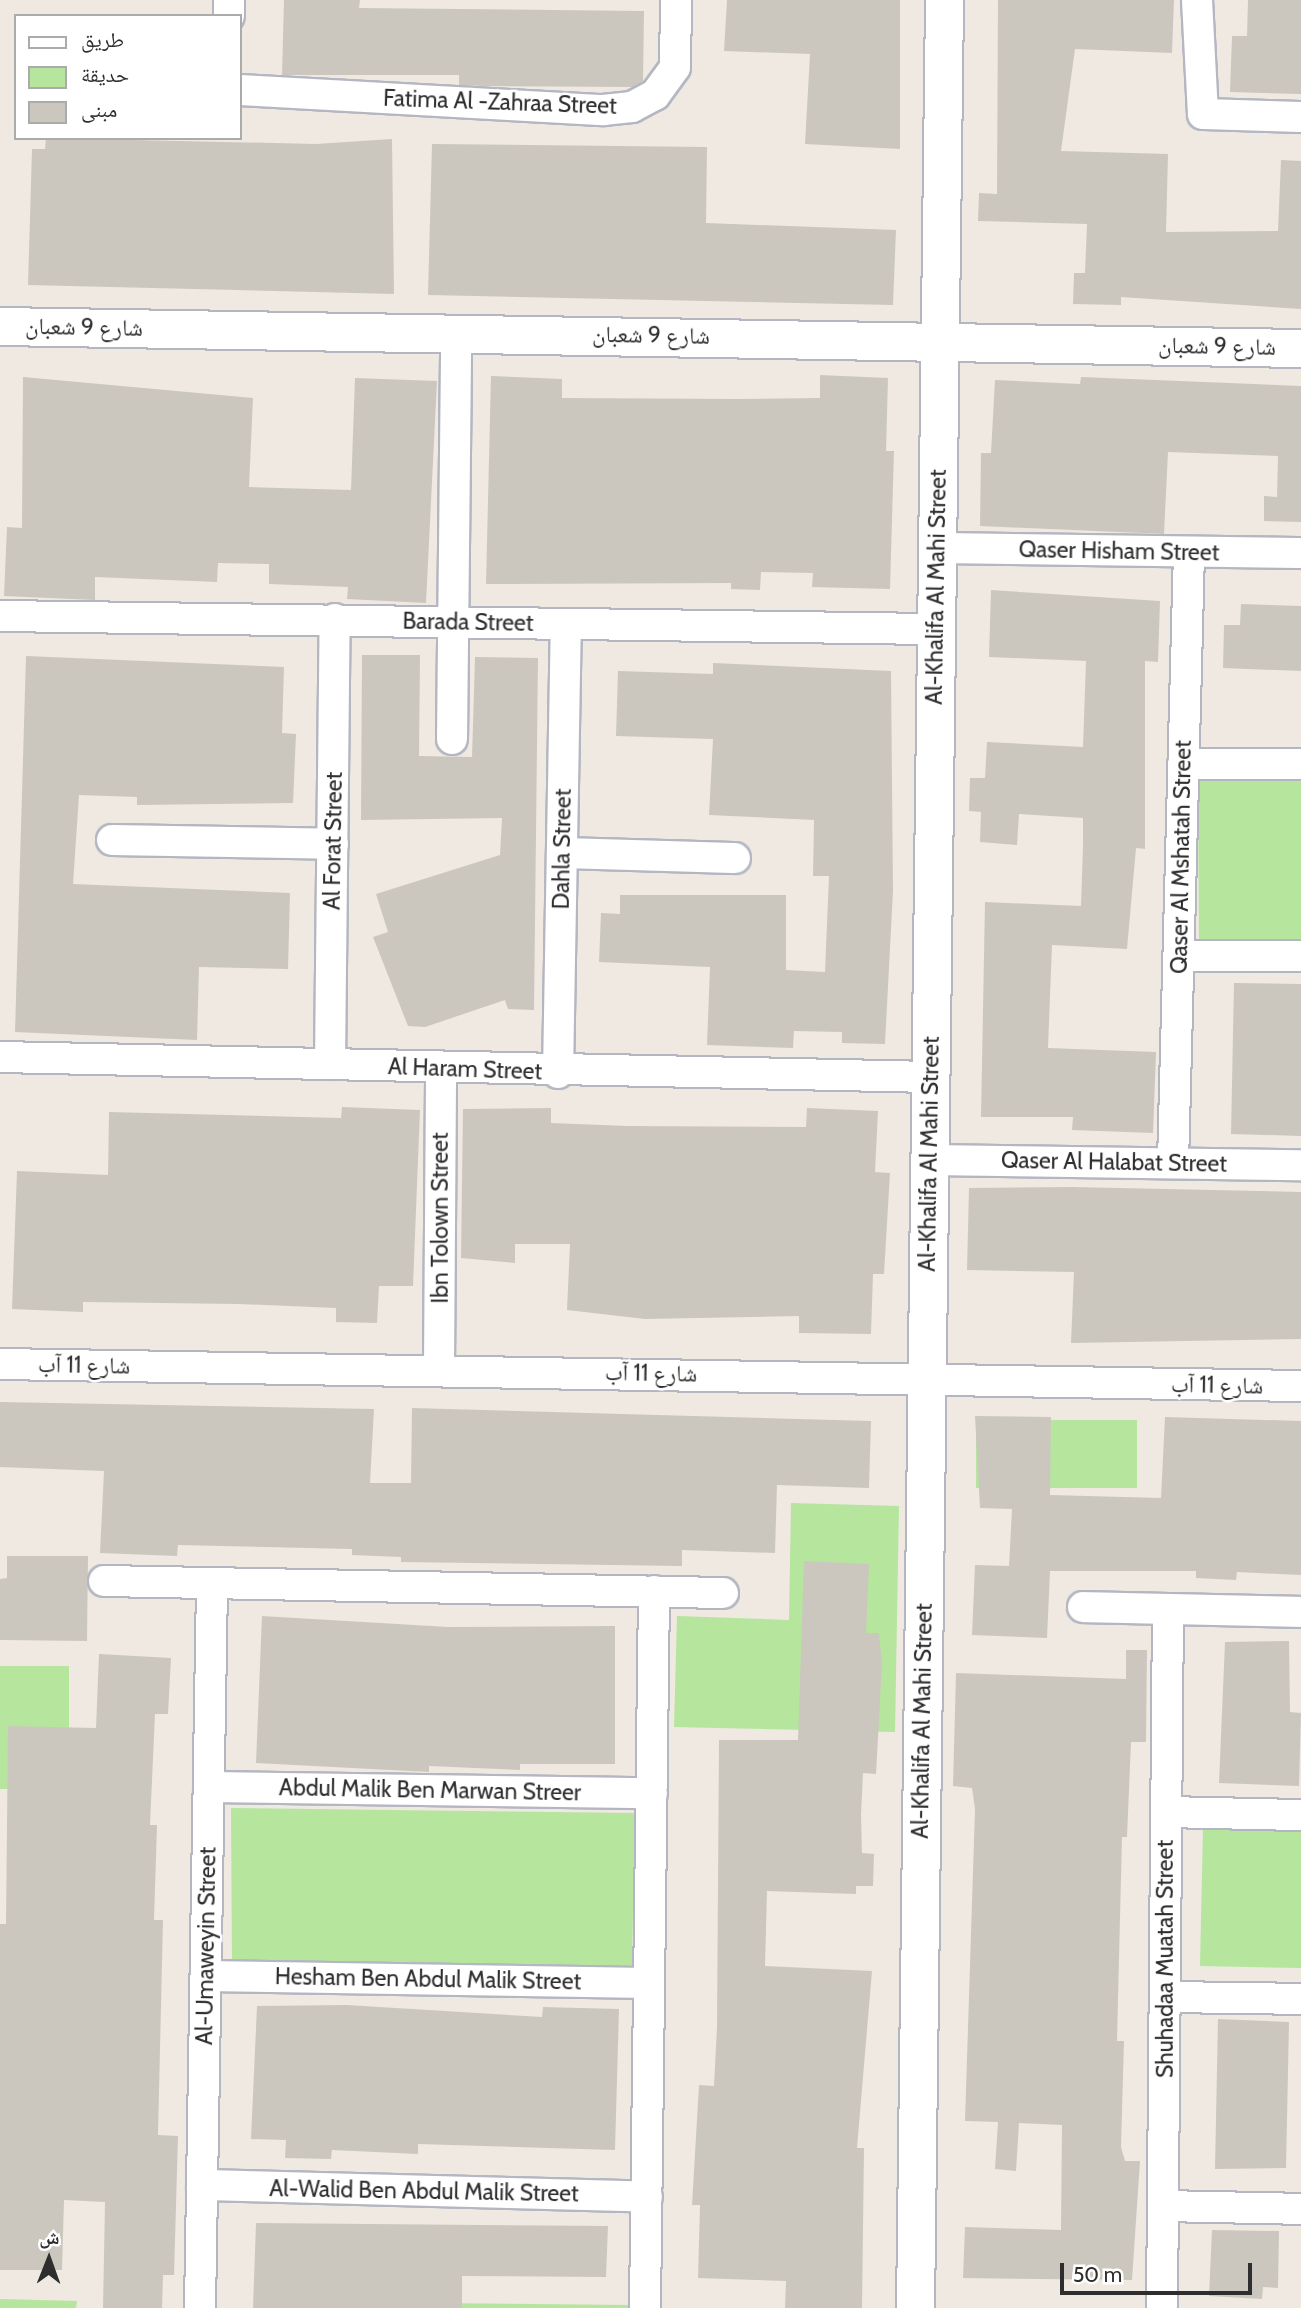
<!DOCTYPE html>
<html>
<head>
<meta charset="utf-8">
<style>
	body { margin:0 }
	#map { position:relative; width:1301px; height:2308px; overflow:hidden; background:#efe9e1; font-family:Cabin,"Noto Naskh Arabic",sans-serif }
	div>[style] { position:absolute }
	[style*='--x'] { left:calc(var(--x)*1px); top:calc(var(--y)*1px); width:calc(var(--w)*1px); rotate:calc(var(--a)*1deg) }
	.green>* { inset:0; background:#b6e59e }
	.building>* { inset:0; background:#cbc7bf }
	.roads { filter:drop-shadow(2px 0 #b4b7c1) drop-shadow(-2px 0 #b4b7c1) drop-shadow(0 2px #b4b7c1) drop-shadow(0 -2px #b4b7c1) }
	.minor>* { height:30px; margin:-15px; padding:0 15px; transform-origin:15px; border-radius:15px; background:#fff }
	.tertiary>* { height:37px; margin:-18.5px; padding:0 18.5px; transform-origin:18.5px; border-radius:18.5px; background:#fff }
	span { translate:-50% -50%; white-space:nowrap; text-align:center; line-height:1.15; -webkit-text-stroke:5px #fff; paint-order:stroke }
	.street-label { font-size:23px; color:#2e2e2e }
	.legend { position:absolute; left:14px; top:14px; width:228px; height:126px; box-sizing:border-box; background:#fff; border:2px solid #ababab; margin:0; padding:9px 12px; list-style:none; font-size:21px; color:#2e2e2e }
	.legend li { display:flex; align-items:center; gap:14px; height:35px }
	.legend b { width:35px; border:2px solid #ababab }
	.north { position:absolute; left:14px; top:2224px; width:70px; height:70px; -webkit-text-stroke:5px #fff; paint-order:stroke; rotate:1deg; font-size:19px; font-weight:700; line-height:28px; text-align:center; color:#2e2e2e }
	.north::after { content:''; display:block; margin:auto; width:24px; height:32px; background:#2e2e2e; clip-path:polygon(50% 0,100% 100%,50% 72%,0 100%) }
	.scale { position:absolute; left:1060px; top:2263px; width:192px; height:32px; box-sizing:border-box; border:4px solid #2e2e2e; border-top:0; padding-left:9px; font-size:21px; line-height:24px; white-space:nowrap; color:#2e2e2e; -webkit-text-stroke:5px #fff; paint-order:stroke }
</style>
</head>
<body>
<div id="map">
	<div class="green">
		<div style="clip-path:polygon(1198px 780px,1301px 781px,1301px 948px,1199px 948px)"></div>
		<div style="clip-path:polygon(976px 1420px,1137px 1420px,1137px 1488px,976px 1488px)"></div>
		<div style="clip-path:polygon(791px 1503px,899px 1506px,895px 1732px,674px 1727px,677px 1616px,789px 1620px)"></div>
		<div style="clip-path:polygon(0 1666px,69px 1666px,69px 1789px,0 1789px)"></div>
		<div style="clip-path:polygon(231px 1808px,635px 1813px,632px 1965px,232px 1965px)"></div>
		<div style="clip-path:polygon(1203px 1828px,1301px 1830px,1301px 1968px,1200px 1966px)"></div>
		<div style="clip-path:polygon(0 2299px,77px 2301px,76px 2308px,0 2308px)"></div>
		<div style="clip-path:polygon(430px 2303px,629px 2305px,629px 2308px,430px 2308px)"></div>
	</div>
	<div class="building">
		<div style="clip-path:polygon(284px 0,360px 0,359px 8px,644px 11px,643px 81px,633px 87px,486px 86px,459px 85px,459px 75px,282px 75px)"></div>
		<div style="clip-path:polygon(727px 0,900px 0,900px 149px,805px 144px,810px 54px,724px 51px)"></div>
		<div style="clip-path:polygon(998px 0,1174px 0,1172px 53px,1075px 49px,1061px 151px,1168px 154px,1166px 232px,1278px 231px,1281px 160px,1301px 161px,1301px 309px,1121px 297px,1121px 305px,1073px 304px,1074px 273px,1085px 273px,1087px 224px,978px 221px,979px 193px,997px 194px)"></div>
		<div style="clip-path:polygon(1248px 0,1301px 0,1301px 94px,1230px 92px,1232px 36px,1247px 36px)"></div>
		<div style="clip-path:polygon(46px 138px,316px 144px,392px 139px,394px 294px,28px 285px,32px 149px,45px 149px)"></div>
		<div style="clip-path:polygon(432px 144px,707px 147px,706px 223px,896px 230px,893px 305px,428px 295px)"></div>
		<div style="clip-path:polygon(820px 375px,888px 378px,886px 451px,894px 451px,890px 589px,812px 587px,813px 573px,761px 572px,760px 590px,731px 589px,731px 583px,486px 584px,491px 376px,562px 379px,562px 398px,738px 399px,820px 398px)"></div>
		<div style="clip-path:polygon(23px 377px,253px 398px,249px 487px,351px 490px,355px 378px,437px 381px,426px 603px,347px 599px,348px 587px,269px 584px,269px 564px,218px 563px,217px 582px,95px 577px,95px 600px,4px 596px,7px 527px,22px 528px)"></div>
		<div style="clip-path:polygon(1081px 377px,1301px 386px,1301px 522px,1264px 521px,1264px 496px,1277px 497px,1278px 456px,1168px 452px,1164px 534px,980px 526px,981px 453px,991px 453px,995px 380px,1080px 384px)"></div>
		<div style="clip-path:polygon(991px 590px,1160px 601px,1158px 662px,1145px 661px,1145px 849px,1136px 848px,1127px 949px,1052px 945px,1048px 1048px,1156px 1052px,1153px 1133px,1072px 1130px,1073px 1117px,981px 1117px,985px 902px,1081px 906px,1083px 846px,1083px 818px,1019px 814px,1017px 845px,980px 842px,981px 812px,969px 811px,970px 778px,985px 778px,987px 742px,1083px 747px,1086px 661px,989px 657px)"></div>
		<div style="clip-path:polygon(1241px 604px,1301px 606px,1301px 671px,1223px 668px,1224px 625px,1240px 625px)"></div>
		<div style="clip-path:polygon(362px 655px,420px 655px,419px 756px,472px 757px,475px 657px,538px 658px,534px 1010px,508px 1009px,505px 1000px,425px 1027px,408px 1026px,373px 937px,388px 932px,376px 894px,500px 855px,502px 818px,361px 820px)"></div>
		<div style="clip-path:polygon(26px 656px,284px 667px,282px 733px,296px 734px,293px 803px,137px 805px,137px 797px,79px 795px,73px 884px,290px 893px,288px 969px,199px 967px,197px 1040px,15px 1032px)"></div>
		<div style="clip-path:polygon(713px 663px,891px 671px,893px 891px,885px 1044px,842px 1043px,842px 1032px,794px 1031px,793px 1048px,707px 1045px,710px 967px,599px 962px,601px 913px,620px 914px,620px 895px,786px 895px,786px 970px,825px 972px,829px 876px,813px 876px,814px 820px,709px 815px,713px 739px,616px 736px,618px 671px,713px 674px)"></div>
		<div style="clip-path:polygon(1234px 983px,1301px 984px,1301px 1136px,1231px 1134px)"></div>
		<div style="clip-path:polygon(342px 1107px,420px 1110px,413px 1286px,379px 1286px,377px 1323px,336px 1322px,336px 1308px,239px 1304px,83px 1302px,83px 1312px,12px 1309px,17px 1171px,108px 1175px,109px 1112px,341px 1118px)"></div>
		<div style="clip-path:polygon(551px 1108px,551px 1123px,628px 1126px,806px 1127px,807px 1108px,878px 1111px,875px 1172px,890px 1173px,884px 1274px,873px 1274px,871px 1334px,799px 1333px,799px 1316px,645px 1319px,567px 1310px,570px 1244px,515px 1244px,515px 1263px,461px 1258px,463px 1109px)"></div>
		<div style="clip-path:polygon(1072px 1187px,1301px 1192px,1301px 1339px,1071px 1343px,1074px 1272px,967px 1270px,969px 1188px)"></div>
		<div style="clip-path:polygon(0 1402px,374px 1409px,370px 1483px,411px 1483px,412px 1408px,871px 1421px,869px 1488px,777px 1485px,775px 1553px,682px 1550px,682px 1566px,401px 1562px,401px 1557px,352px 1555px,352px 1549px,178px 1545px,177px 1556px,100px 1553px,104px 1471px,0 1467px)"></div>
		<div style="clip-path:polygon(975px 1416px,1051px 1417px,1050px 1495px,1161px 1498px,1165px 1417px,1301px 1421px,1301px 1575px,1237px 1572px,1236px 1580px,1196px 1578px,1196px 1571px,1050px 1571px,1047px 1638px,972px 1635px,975px 1565px,1009px 1566px,1012px 1509px,980px 1508px)"></div>
		<div style="clip-path:polygon(7px 1556px,88px 1556px,87px 1641px,0 1640px,0 1579px,7px 1578px)"></div>
		<div style="clip-path:polygon(804px 1561px,869px 1564px,866px 1633px,879px 1633px,882px 1664px,876px 1774px,863px 1773px,861px 1815px,862px 1853px,874px 1854px,873px 1886px,856px 1886px,856px 1894px,767px 1891px,765px 1966px,872px 1971px,857px 2148px,864px 2148px,862px 2308px,785px 2308px,786px 2281px,698px 2278px,700px 2205px,692px 2205px,699px 2085px,714px 2086px,717px 2027px,719px 1740px,798px 1740px)"></div>
		<div style="clip-path:polygon(262px 1616px,448px 1627px,615px 1626px,615px 1764px,520px 1764px,520px 1770px,429px 1766px,429px 1772px,256px 1763px)"></div>
		<div style="clip-path:polygon(1289px 1641px,1290px 1712px,1301px 1713px,1299px 1786px,1219px 1783px,1225px 1642px)"></div>
		<div style="clip-path:polygon(1126px 1650px,1147px 1650px,1146px 1742px,1131px 1742px,1127px 1837px,1122px 1837px,1117px 2041px,1124px 2041px,1121px 2147px,1125px 2161px,1140px 2161px,1132px 2280px,963px 2278px,965px 2227px,1061px 2230px,1062px 2125px,1019px 2123px,1016px 2171px,995px 2169px,998px 2122px,965px 2121px,975px 1809px,972px 1788px,953px 1786px,956px 1673px,1126px 1679px)"></div>
		<div style="clip-path:polygon(99px 1654px,171px 1658px,168px 1714px,155px 1714px,150px 1825px,157px 1825px,154px 1920px,163px 1920px,158px 2135px,178px 2136px,174px 2275px,163px 2275px,162px 2308px,103px 2308px,105px 2202px,64px 2200px,62px 2270px,0 2270px,0 1924px,6px 1924px,8px 1726px,96px 1728px)"></div>
		<div style="clip-path:polygon(347px 2005px,542px 2017px,543px 2007px,619px 2009px,615px 2150px,418px 2144px,418px 2154px,332px 2150px,331px 2159px,285px 2158px,286px 2140px,251px 2139px,257px 2006px)"></div>
		<div style="clip-path:polygon(1218px 2019px,1289px 2022px,1286px 2168px,1215px 2169px)"></div>
		<div style="clip-path:polygon(256px 2223px,608px 2226px,606px 2277px,462px 2276px,462px 2308px,253px 2308px)"></div>
		<div style="clip-path:polygon(1212px 2230px,1279px 2231px,1278px 2288px,1263px 2287px,1262px 2299px,1209px 2296px)"></div>
	</div>
	<div class="roads">
		<div class="minor">
			<div style="--x:1197;--y:0;--w:114;--a:87"></div>
			<div style="--x:1203;--y:114;--w:98;--a:1.8"></div>
			<div style="--x:229;--y:16;--w:16;--a:-90"></div>
			<div style="--x:240;--y:90;--w:364;--a:3.2"></div>
			<div style="--x:603;--y:110;--w:29;--a:-6"></div>
			<div style="--x:632;--y:107;--w:26;--a:-28"></div>
			<div style="--x:655;--y:95;--w:34;--a:-54"></div>
			<div style="--x:675;--y:67;--w:67;--a:-89.1"></div>
			<div style="--x:937;--y:548;--w:364;--a:0.8"></div>
			<div style="--x:0;--y:616;--w:936;--a:0.8"></div>
			<div style="--x:452;--y:739;--w:408;--a:-89.4"></div>
			<div style="--x:1183;--y:764;--w:118;--a:0"></div>
			<div style="--x:112;--y:840;--w:221;--a:1"></div>
			<div style="--x:562;--y:853;--w:173;--a:1.7"></div>
			<div style="--x:1179;--y:956;--w:122;--a:0"></div>
			<div style="--x:0;--y:1057;--w:930;--a:1.23"></div>
			<div style="--x:330;--y:1064;--w:445;--a:-89.4"></div>
			<div style="--x:558;--y:1073;--w:449;--a:-89"></div>
			<div style="--x:928;--y:1160;--w:373;--a:0.8"></div>
			<div style="--x:1173;--y:1163;--w:611;--a:-88.5"></div>
			<div style="--x:0;--y:1364;--w:1301;--a:0.97"></div>
			<div style="--x:439;--y:1368;--w:300;--a:-89.6"></div>
			<div style="--x:104;--y:1581;--w:619;--a:1.11"></div>
			<div style="--x:1083;--y:1607;--w:218;--a:1.3"></div>
			<div style="--x:209;--y:1787;--w:443;--a:0.8"></div>
			<div style="--x:1166;--y:1812;--w:135;--a:1.3"></div>
			<div style="--x:206;--y:1976;--w:443;--a:0.9"></div>
			<div style="--x:1166;--y:1997;--w:135;--a:0.8"></div>
			<div style="--x:202;--y:2185;--w:445;--a:1.5"></div>
			<div style="--x:1163;--y:2206;--w:138;--a:1.2"></div>
			<div style="--x:200;--y:2308;--w:724;--a:-89.05"></div>
			<div style="--x:645;--y:2308;--w:717;--a:-89.28"></div>
			<div style="--x:1162;--y:2308;--w:699;--a:-89.51"></div>
		</div>
		<div class="tertiary">
			<div style="--x:0;--y:326;--w:1301;--a:0.97"></div>
			<div style="--x:915;--y:2308;--w:2308;--a:-89.28"></div>
		</div>
	</div>
	<div class="street-label">
		<span style="left:500px;top:102px;rotate:2deg">Fatima Al -Zahraa Street</span>
		<span style="left:84px;top:327px;rotate:1deg">شارع 9 شعبان</span>
		<span style="left:651px;top:335px;rotate:1deg">شارع 9 شعبان</span>
		<span style="left:1217px;top:346px;rotate:1deg">شارع 9 شعبان</span>
		<span style="left:1119px;top:551px;rotate:1deg">Qaser Hisham Street</span>
		<span style="left:936px;top:587px;rotate:-89deg">Al-Khalifa Al Mahi Street</span>
		<span style="left:468px;top:622px;rotate:1deg">Barada Street</span>
		<span style="left:333px;top:841px;rotate:-89deg">Al Forat Street</span>
		<span style="left:562px;top:849px;rotate:-89deg">Dahla Street</span>
		<span style="left:1181px;top:857px;rotate:-89deg">Qaser Al Mshatah Street</span>
		<span style="left:465px;top:1069px;rotate:2deg">Al Haram Street</span>
		<span style="left:929px;top:1154px;rotate:-89deg">Al-Khalifa Al Mahi Street</span>
		<span style="left:1114px;top:1162px;rotate:1deg">Qaser Al Halabat Street</span>
		<span style="left:440px;top:1218px;rotate:-90deg">Ibn Tolown Street</span>
		<span style="left:84px;top:1365px;rotate:1deg">شارع 11 آب</span>
		<span style="left:651px;top:1373px;rotate:1deg">شارع 11 آب</span>
		<span style="left:1217px;top:1385px;rotate:1deg">شارع 11 آب</span>
		<span style="left:922px;top:1721px;rotate:-89deg">Al-Khalifa Al Mahi Street</span>
		<span style="left:430px;top:1790px;rotate:1deg">Abdul Malik Ben Marwan Streer</span>
		<span style="left:206px;top:1946px;rotate:-89deg">Al-Umaweyin Street</span>
		<span style="left:1165px;top:1959px;rotate:-90deg">Shuhadaa Muatah Street</span>
		<span style="left:428px;top:1979px;rotate:1deg">Hesham Ben Abdul Malik Street</span>
		<span style="left:424px;top:2191px;rotate:1deg">Al-Walid Ben Abdul Malik Street</span>
	</div>
	<ul class="legend">
	<li><b style="height:9px;background:#fff"></b>طريق</li>
	<li><b style="height:19px;background:#b6e59e"></b>حديقة</li>
	<li><b style="height:19px;background:#cbc7bf"></b>مبنى</li>
	</ul>
	<div class="north">ش</div>
	<div class="scale">50 m</div>
</div>
</body>
</html>
